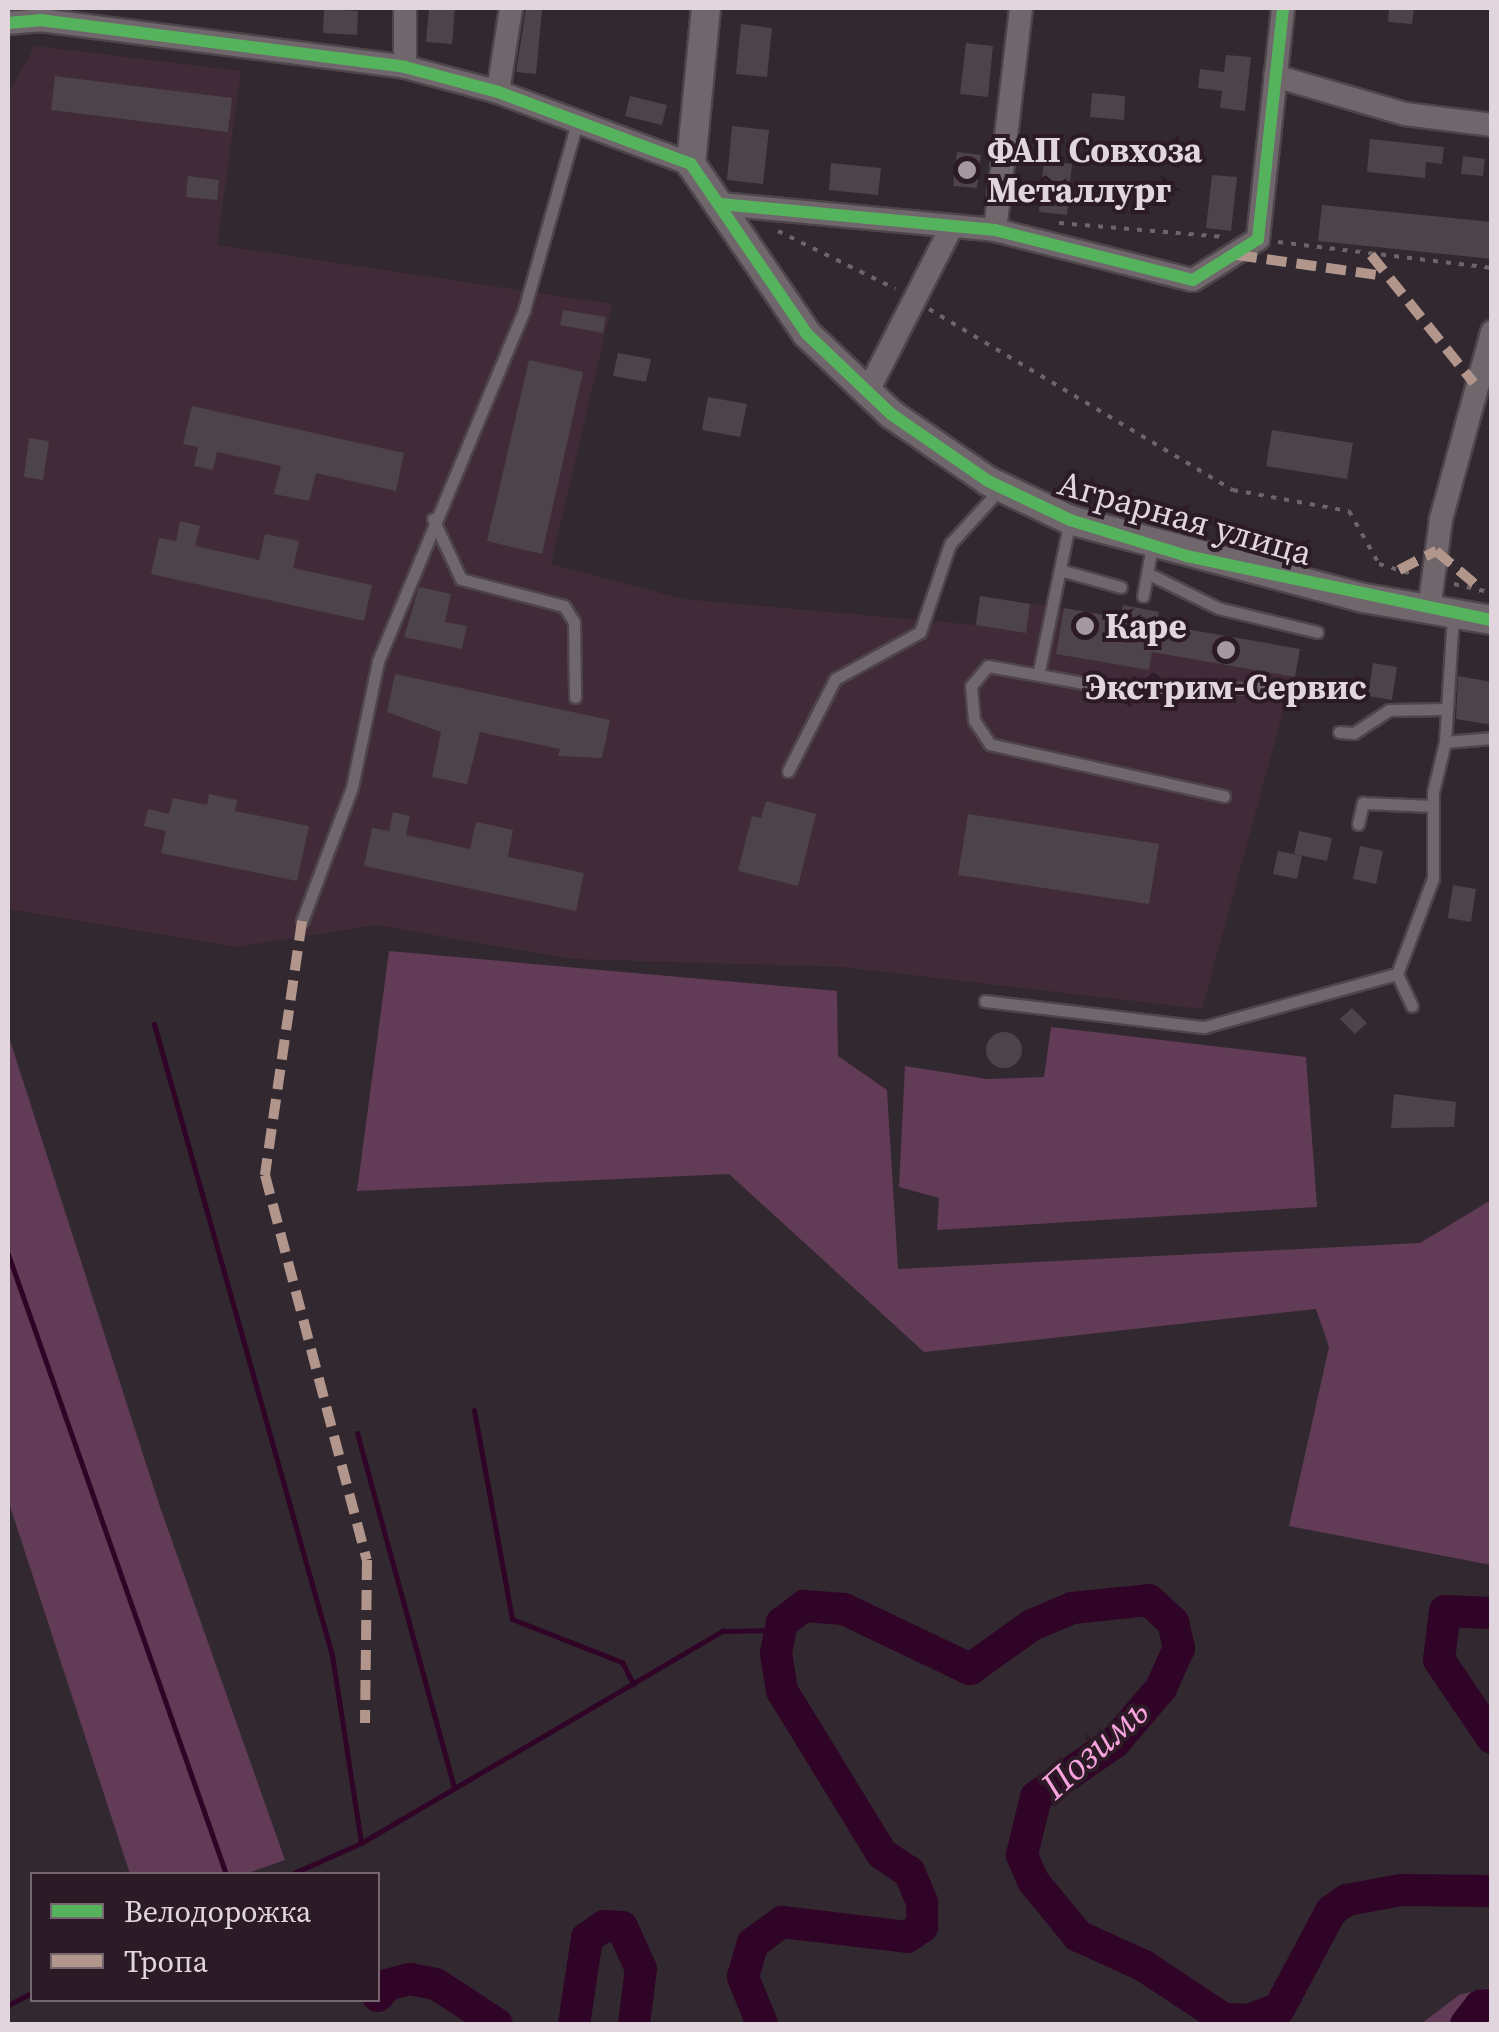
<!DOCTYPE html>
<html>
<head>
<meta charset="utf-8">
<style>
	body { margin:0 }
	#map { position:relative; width:1499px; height:2032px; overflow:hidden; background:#32282f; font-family:"Source Serif 4",serif }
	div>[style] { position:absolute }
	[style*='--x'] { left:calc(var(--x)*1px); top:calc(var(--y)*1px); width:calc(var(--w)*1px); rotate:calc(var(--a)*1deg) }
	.built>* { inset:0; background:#412b39 }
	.green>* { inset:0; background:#623b57 }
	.stream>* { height:5px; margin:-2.5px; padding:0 2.5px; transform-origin:2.5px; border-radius:2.5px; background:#300426 }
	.river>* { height:32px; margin:-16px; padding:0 16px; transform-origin:16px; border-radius:16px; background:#300426 }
	.building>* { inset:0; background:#4c4449 }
	.round { border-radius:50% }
	.path>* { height:4px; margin-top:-2px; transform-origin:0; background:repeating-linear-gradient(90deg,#6d656a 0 5px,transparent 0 13px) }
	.roads { filter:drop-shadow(2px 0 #4e454b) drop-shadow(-2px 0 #4e454b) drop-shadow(0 2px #4e454b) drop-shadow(0 -2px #4e454b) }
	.service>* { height:11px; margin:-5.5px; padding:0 5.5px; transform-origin:5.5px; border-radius:5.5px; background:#6f676c }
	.minor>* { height:22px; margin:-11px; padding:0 11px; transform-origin:11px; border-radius:11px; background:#6f676c }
	.tertiary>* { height:28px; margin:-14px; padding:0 14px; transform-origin:14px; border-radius:14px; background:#6f676c }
	.quiet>* { height:10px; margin-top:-5px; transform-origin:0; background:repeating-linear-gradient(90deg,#b2968c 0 20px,transparent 0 30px) }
	.cycleway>* { height:12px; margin:-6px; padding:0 6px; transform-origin:6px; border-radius:6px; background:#56b35d }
	.dots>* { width:28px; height:28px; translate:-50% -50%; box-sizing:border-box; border:5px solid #2c1b26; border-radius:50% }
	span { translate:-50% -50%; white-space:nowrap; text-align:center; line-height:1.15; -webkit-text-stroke:8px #2c1b26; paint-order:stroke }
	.poi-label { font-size:35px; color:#e2d6de; font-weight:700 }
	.left { translate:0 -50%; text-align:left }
	.street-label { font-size:35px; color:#e2d6de }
	.water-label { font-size:38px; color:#f9a3df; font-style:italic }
	.frame { position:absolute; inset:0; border:10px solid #e2d6de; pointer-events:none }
	.legend { position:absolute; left:30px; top:1872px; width:350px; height:130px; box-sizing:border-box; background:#2c1b26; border:2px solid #756670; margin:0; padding:12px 18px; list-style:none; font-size:30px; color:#e2d6de }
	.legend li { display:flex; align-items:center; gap:20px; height:50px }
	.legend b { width:50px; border:2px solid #756670 }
</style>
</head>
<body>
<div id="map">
	<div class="built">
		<div style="clip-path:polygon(35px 46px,241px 71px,217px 245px,612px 304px,551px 564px,683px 599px,975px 625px,980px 596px,1120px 617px,1123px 605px,1159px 612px,1158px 624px,1300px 649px,1202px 1009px,843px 967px,573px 959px,376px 925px,237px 947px,8px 909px,8px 94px)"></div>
	</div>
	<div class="green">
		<div style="clip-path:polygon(389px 951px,837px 991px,838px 1056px,887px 1090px,898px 1269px,1420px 1243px,1491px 1200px,1491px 1565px,1289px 1526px,1329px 1347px,1316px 1309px,924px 1352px,729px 1174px,357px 1191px)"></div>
		<div style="clip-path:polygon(1051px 1027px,1306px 1057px,1317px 1207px,937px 1230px,939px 1198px,899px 1187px,905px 1066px,987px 1079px,1044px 1077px)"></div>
		<div style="clip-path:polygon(8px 1034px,159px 1504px,285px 1860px,245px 1874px,130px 1874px,8px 1500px)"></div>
		<div style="clip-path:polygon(1491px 1987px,1491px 2024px,1421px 2024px,1459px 1995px)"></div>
	</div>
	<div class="stream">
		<div style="--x:154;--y:1024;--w:656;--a:74.25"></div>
		<div style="--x:332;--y:1655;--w:190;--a:81.2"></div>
		<div style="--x:361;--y:1843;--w:76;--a:155.8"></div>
		<div style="--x:8;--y:1254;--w:657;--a:70.63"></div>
		<div style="--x:474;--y:1410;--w:212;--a:79.7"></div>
		<div style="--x:512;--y:1619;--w:118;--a:21.4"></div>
		<div style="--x:622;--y:1662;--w:25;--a:63"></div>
		<div style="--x:357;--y:1433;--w:367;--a:74.7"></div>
		<div style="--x:361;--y:1843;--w:420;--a:-30.4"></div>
		<div style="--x:723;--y:1631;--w:58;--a:-1"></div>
		<div style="--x:8;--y:2005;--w:27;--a:-27"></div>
	</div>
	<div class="river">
		<div style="--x:1492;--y:1613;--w:47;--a:-177.6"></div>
		<div style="--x:1445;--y:1611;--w:49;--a:97"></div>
		<div style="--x:1439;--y:1660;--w:94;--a:55.8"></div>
		<div style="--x:378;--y:1996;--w:14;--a:-51"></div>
		<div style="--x:387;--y:1985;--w:24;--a:-15"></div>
		<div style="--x:410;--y:1979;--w:26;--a:11"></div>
		<div style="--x:436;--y:1984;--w:73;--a:33.3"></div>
		<div style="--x:574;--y:2024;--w:87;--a:-81.4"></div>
		<div style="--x:587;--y:1938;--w:21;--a:-35"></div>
		<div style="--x:604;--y:1926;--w:18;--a:3"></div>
		<div style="--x:622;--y:1927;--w:46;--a:65.7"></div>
		<div style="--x:641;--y:1969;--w:55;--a:97.3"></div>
		<div style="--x:762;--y:2024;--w:51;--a:-112"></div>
		<div style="--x:743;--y:1977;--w:35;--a:-74"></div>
		<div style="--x:753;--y:1943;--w:36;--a:-36"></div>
		<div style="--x:782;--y:1922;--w:126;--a:6.8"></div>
		<div style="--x:907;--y:1937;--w:18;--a:-34"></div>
		<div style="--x:922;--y:1927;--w:25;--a:-90"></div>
		<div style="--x:922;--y:1902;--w:33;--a:-113"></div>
		<div style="--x:909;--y:1872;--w:32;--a:-146"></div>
		<div style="--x:882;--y:1854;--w:191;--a:-121.5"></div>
		<div style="--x:782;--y:1691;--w:38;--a:-99"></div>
		<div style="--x:776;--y:1653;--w:31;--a:-79"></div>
		<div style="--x:782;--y:1623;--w:28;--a:-38"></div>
		<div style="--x:804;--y:1606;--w:40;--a:4.3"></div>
		<div style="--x:844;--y:1609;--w:140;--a:25.5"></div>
		<div style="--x:970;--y:1669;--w:76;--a:-35.4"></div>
		<div style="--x:1032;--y:1625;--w:43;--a:-23"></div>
		<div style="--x:1072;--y:1608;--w:77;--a:-5.9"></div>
		<div style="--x:1149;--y:1600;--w:33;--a:43"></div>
		<div style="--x:1173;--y:1622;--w:27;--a:77"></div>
		<div style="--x:1179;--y:1648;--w:44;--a:114.2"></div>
		<div style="--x:1161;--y:1688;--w:71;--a:130.4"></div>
		<div style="--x:1115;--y:1742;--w:96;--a:145.2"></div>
		<div style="--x:1036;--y:1797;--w:60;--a:103.6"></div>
		<div style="--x:1022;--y:1855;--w:28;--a:67"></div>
		<div style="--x:1033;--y:1881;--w:71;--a:50.7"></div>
		<div style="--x:1078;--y:1936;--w:72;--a:24.4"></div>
		<div style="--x:1144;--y:1966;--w:96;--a:33.5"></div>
		<div style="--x:1224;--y:2019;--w:24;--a:2"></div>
		<div style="--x:1248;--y:2020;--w:33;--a:-20"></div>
		<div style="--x:1279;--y:2009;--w:111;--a:-62"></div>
		<div style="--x:1331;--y:1911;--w:19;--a:-35"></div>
		<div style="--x:1347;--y:1900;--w:55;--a:-10.5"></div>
		<div style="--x:1401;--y:1890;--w:91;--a:0.6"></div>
		<div style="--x:1466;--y:2024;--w:23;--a:-52"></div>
		<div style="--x:1480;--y:2006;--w:12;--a:-9"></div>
	</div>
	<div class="building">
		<div style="clip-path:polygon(429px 8px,455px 8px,452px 44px,426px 42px)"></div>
		<div style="clip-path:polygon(526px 8px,542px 10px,536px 74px,516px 72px)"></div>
		<div style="clip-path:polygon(1389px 8px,1414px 8px,1412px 24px,1388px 22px)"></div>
		<div style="clip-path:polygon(324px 9px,358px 11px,357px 35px,323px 33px)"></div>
		<div style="clip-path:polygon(741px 24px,772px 28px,767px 77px,736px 74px)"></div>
		<div style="clip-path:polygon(966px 43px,993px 46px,988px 97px,960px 94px)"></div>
		<div style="clip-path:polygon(1226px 55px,1251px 57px,1245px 111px,1220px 108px,1222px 91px,1198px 88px,1200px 69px,1224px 72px)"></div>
		<div style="clip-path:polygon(55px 76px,232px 98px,228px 132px,51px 110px)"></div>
		<div style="clip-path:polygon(1092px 93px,1125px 96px,1124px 120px,1090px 117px)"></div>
		<div style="clip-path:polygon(630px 96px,667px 105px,662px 125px,625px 116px)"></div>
		<div style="clip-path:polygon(732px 126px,769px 130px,763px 184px,727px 180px)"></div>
		<div style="clip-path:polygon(1370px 139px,1444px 147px,1442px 164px,1426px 162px,1425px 178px,1367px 172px)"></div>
		<div style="clip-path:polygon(957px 152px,981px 155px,977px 188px,953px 186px)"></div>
		<div style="clip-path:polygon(1463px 156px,1485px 159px,1483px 176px,1461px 174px)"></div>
		<div style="clip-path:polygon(1044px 161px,1072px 164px,1067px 215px,1039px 212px)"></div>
		<div style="clip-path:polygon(831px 163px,881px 168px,878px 195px,829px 190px)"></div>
		<div style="clip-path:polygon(1212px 175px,1237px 177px,1231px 231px,1206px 228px)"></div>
		<div style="clip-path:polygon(188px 176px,219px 180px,217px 200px,186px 197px)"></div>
		<div style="clip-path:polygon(1322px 205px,1492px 222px,1492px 259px,1318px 241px)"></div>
		<div style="clip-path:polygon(563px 310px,606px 317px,603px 333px,560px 325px)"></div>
		<div style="clip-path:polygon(618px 353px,651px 359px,646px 382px,613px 376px)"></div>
		<div style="clip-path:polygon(529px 360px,583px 372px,542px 554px,487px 541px)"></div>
		<div style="clip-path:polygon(708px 397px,747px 404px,740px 437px,702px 430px)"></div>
		<div style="clip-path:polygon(192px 406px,404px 453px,396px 491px,316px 473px,309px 501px,274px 494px,281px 466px,217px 452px,213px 470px,194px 466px,198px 447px,183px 444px)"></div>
		<div style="clip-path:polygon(1272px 430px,1353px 443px,1347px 479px,1266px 466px)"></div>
		<div style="clip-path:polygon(29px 438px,49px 441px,43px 480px,24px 477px)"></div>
		<div style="clip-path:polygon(180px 521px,200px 526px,195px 546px,259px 560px,265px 534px,299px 541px,293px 568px,372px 585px,364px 621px,151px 574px,159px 538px,176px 541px)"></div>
		<div style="clip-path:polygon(419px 587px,451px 594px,445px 622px,467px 626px,462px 649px,404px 637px)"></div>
		<div style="clip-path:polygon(980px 596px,1030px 604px,1026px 633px,976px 625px)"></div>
		<div style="clip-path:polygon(1123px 605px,1159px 612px,1157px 624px,1300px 649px,1295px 677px,1152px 652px,1149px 670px,1056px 654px,1064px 608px,1121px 618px)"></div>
		<div style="clip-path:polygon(1373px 663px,1397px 667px,1392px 700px,1368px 696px)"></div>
		<div style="clip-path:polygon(395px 674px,610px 720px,602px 758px,558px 756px,560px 749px,480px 732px,467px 784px,432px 777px,441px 732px,387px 712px)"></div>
		<div style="clip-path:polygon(1458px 676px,1492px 682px,1492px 725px,1456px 719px)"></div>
		<div style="clip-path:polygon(209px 794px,237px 800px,235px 811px,309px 826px,297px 881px,161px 853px,166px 831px,144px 826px,148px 809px,169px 814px,173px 798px,207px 805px)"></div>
		<div style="clip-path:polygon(766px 801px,816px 814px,798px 886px,738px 871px,752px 816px,761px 818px)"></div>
		<div style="clip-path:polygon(393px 812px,410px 816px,406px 835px,470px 849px,476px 822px,513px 830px,508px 857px,584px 873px,576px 911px,364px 866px,372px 828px,389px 831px)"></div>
		<div style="clip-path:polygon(968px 814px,1159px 844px,1149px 904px,958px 875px)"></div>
		<div style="clip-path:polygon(1299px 831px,1332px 838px,1327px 861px,1294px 854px)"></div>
		<div style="clip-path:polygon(1360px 846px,1383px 851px,1376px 884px,1353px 879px)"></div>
		<div style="clip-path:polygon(1278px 851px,1302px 856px,1297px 879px,1273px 874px)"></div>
		<div style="clip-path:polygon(1453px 885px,1476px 889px,1471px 922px,1448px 918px)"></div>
		<div style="clip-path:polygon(1352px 1008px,1367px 1023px,1355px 1034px,1340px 1019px)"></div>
		<div class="round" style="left:986px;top:1032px;width:36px;height:36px"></div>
		<div style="clip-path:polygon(1394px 1094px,1456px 1102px,1454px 1127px,1391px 1128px)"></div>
	</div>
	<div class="path">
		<div style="--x:1059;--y:223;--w:166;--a:4.8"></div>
		<div style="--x:778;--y:231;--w:131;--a:26.2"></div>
		<div style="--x:1278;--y:242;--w:216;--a:6.9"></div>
		<div style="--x:929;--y:309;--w:354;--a:30.8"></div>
		<div style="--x:1233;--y:490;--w:118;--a:10.3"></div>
		<div style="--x:1349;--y:511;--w:61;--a:60.5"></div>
		<div style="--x:1379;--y:564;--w:39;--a:17"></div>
		<div style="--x:1454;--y:584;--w:39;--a:13"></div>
	</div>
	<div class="roads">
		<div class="service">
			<div style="--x:433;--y:519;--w:66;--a:65"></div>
			<div style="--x:461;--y:579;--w:106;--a:14.7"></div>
			<div style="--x:564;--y:606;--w:19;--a:58"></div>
			<div style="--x:574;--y:622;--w:75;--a:89.2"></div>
			<div style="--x:1060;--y:570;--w:63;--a:15.6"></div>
			<div style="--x:1147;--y:573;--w:79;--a:26.2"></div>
			<div style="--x:1218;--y:608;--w:102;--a:13.6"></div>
			<div style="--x:1143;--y:596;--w:51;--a:-79.8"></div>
			<div style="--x:1039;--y:671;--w:154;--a:-78.4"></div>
			<div style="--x:1339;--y:732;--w:15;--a:4"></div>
			<div style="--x:1354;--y:733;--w:42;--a:-33.3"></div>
			<div style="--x:1389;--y:710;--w:58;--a:-1"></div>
			<div style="--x:1445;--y:742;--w:47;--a:-4.9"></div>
			<div style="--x:788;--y:771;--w:103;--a:-62.9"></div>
			<div style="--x:835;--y:679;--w:97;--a:-28.9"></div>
			<div style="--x:920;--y:632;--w:93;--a:-71.2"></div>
			<div style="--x:950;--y:544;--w:76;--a:-47.7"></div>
			<div style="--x:1224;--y:796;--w:240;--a:-167.5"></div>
			<div style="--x:990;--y:744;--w:29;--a:-124"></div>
			<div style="--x:974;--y:720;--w:34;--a:-95"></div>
			<div style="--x:971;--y:686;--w:26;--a:-50"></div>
			<div style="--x:988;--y:666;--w:125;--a:10.1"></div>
			<div style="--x:1111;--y:688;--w:150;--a:0"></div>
			<div style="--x:1358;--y:824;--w:22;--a:-77"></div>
			<div style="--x:1363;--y:803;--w:70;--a:2.5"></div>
			<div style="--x:302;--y:921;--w:143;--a:-69.5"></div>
			<div style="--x:352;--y:787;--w:129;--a:-78.3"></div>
			<div style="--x:378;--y:661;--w:380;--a:-67.4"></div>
			<div style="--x:524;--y:310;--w:194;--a:-74.2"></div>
			<div style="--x:1397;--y:974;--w:35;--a:65"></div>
			<div style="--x:985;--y:1001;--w:221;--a:6.8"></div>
			<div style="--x:1204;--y:1027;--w:200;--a:-15.4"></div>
			<div style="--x:1397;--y:974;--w:103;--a:-69.4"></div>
			<div style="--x:1433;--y:878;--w:86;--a:-90"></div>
			<div style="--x:1433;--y:792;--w:51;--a:-76.5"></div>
			<div style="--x:1445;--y:742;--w:128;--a:-86.4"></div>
		</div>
		<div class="minor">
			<div style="--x:405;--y:8;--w:59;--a:90"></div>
			<div style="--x:8;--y:23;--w:32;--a:-5"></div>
			<div style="--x:40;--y:20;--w:368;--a:7.3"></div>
			<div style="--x:405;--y:67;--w:96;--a:15"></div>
			<div style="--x:498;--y:92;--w:206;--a:20.5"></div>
			<div style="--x:1275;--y:76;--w:135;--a:16.3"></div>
			<div style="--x:1405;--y:114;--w:88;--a:7.2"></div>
			<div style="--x:498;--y:92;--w:85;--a:-81.2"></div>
			<div style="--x:721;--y:204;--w:275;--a:5.4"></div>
			<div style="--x:995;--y:230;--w:204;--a:14.2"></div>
			<div style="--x:1193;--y:280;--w:77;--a:-32.2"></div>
			<div style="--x:1258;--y:239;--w:232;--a:-83.8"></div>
			<div style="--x:995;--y:230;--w:224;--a:-83.3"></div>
			<div style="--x:867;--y:393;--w:187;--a:-63"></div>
			<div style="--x:1429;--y:610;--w:92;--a:-82.5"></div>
			<div style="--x:1441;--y:519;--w:194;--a:-74.7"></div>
		</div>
		<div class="tertiary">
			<div style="--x:706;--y:8;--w:157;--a:95.5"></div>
			<div style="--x:691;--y:164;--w:206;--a:55.7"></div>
			<div style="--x:807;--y:334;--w:116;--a:43.6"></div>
			<div style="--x:891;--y:414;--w:118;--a:34.6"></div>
			<div style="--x:988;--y:481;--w:91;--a:25.4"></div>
			<div style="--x:1070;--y:520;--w:304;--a:14.9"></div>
			<div style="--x:1364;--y:598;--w:130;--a:9.8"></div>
		</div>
	</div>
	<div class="quiet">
		<div style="--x:1237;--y:255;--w:148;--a:8.1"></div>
		<div style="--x:1371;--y:255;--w:164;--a:51.2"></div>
		<div style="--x:1399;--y:570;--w:42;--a:-27.2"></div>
		<div style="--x:1436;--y:551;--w:60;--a:40.3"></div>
		<div style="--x:302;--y:921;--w:257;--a:98.3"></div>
		<div style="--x:265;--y:1175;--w:398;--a:75.2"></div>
		<div style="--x:367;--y:1560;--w:163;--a:90.7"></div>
	</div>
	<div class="cycleway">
		<div style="--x:8;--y:23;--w:32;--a:-5"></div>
		<div style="--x:40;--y:20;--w:368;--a:7.3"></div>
		<div style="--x:405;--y:67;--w:96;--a:15"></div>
		<div style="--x:498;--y:92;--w:206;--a:20.5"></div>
		<div style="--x:691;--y:164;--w:206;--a:55.7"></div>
		<div style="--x:807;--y:334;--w:116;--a:43.6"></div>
		<div style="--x:891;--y:414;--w:118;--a:34.6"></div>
		<div style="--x:988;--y:481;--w:91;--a:25.4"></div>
		<div style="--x:1070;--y:520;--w:122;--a:17.1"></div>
		<div style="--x:1187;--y:556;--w:312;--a:11.9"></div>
		<div style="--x:721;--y:204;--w:275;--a:5.4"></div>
		<div style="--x:995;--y:230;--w:204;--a:14.2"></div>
		<div style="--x:1193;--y:280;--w:77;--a:-32.2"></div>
		<div style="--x:1258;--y:239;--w:232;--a:-83.8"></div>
	</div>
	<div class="dots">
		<div style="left:967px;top:170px;background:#a499a1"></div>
		<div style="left:1085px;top:626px;background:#a499a1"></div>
		<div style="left:1226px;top:650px;background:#a499a1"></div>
	</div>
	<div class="poi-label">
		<span class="left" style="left:987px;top:170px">ФАП Совхоза<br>Металлург</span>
		<span class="left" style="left:1105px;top:626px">Каре</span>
		<span style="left:1226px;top:687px">Экстрим-Сервис</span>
	</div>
	<div class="street-label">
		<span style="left:1185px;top:518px;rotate:16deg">Аграрная улица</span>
	</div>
	<div class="water-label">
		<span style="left:1095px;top:1749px;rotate:-42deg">Позимь</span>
	</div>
	<div class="frame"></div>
	<ul class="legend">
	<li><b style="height:12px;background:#56b35d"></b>Велодорожка</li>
	<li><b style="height:12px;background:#b2968c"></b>Тропа</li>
	</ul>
</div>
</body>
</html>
